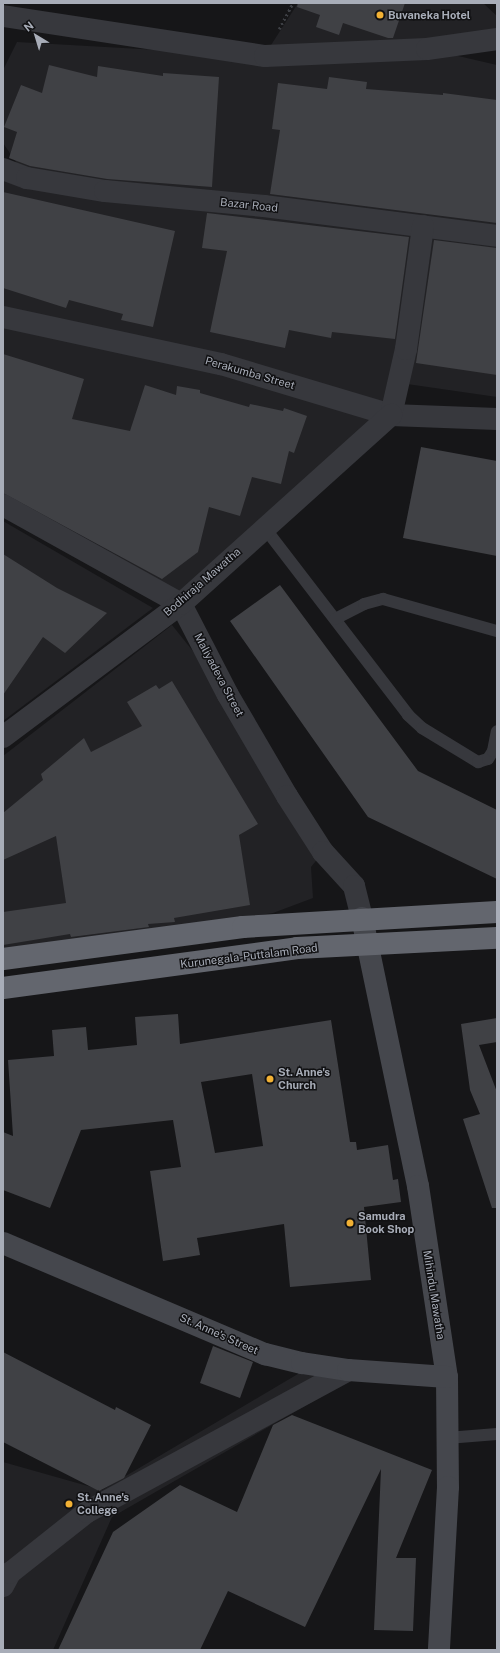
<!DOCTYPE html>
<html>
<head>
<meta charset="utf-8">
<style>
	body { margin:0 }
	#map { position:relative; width:500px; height:1653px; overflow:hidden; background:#161618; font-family:"Public Sans",sans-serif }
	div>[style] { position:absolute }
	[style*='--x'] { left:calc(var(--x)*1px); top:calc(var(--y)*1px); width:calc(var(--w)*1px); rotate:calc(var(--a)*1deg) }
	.built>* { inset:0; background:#222225 }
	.building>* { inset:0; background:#404145 }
	.path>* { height:2.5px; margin-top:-1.25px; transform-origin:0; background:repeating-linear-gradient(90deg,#3d3f44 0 2px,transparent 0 5px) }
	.lane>* { height:12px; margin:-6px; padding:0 6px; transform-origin:6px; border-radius:6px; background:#37383d }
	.street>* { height:22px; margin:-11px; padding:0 11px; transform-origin:11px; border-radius:11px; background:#37383d }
	.secondary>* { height:22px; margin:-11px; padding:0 11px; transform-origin:11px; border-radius:11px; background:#45474d }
	.highway>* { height:22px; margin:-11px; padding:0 11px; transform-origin:11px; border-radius:11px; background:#63666e }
	.dots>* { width:11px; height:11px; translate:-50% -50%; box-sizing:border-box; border:2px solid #111113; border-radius:50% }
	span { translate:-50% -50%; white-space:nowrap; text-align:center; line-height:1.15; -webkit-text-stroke:3px #111113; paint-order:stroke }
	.poi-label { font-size:11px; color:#a8adb8; font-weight:700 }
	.left { translate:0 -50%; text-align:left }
	.street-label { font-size:11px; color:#a8adb8 }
	.frame { position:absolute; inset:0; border:4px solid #a8adb8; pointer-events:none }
	.north { position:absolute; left:16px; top:16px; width:40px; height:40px; -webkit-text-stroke:3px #111113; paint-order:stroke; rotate:322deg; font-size:11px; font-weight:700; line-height:16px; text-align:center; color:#a8adb8 }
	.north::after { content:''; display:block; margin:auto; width:14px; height:18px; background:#a8adb8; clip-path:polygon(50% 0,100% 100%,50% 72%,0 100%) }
</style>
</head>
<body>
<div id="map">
	<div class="built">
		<div style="clip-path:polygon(298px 3px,483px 3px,497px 16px,497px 28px,428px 49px,497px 65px,497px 397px,407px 384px,391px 415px,175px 595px,3px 499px,3px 172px,26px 177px,3px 143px,3px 70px,17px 42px,264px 56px)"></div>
		<div style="clip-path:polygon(3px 521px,153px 608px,3px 721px)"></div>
		<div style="clip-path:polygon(172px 625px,228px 695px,323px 852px,311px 867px,313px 898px,273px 913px,3px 951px,3px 756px)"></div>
		<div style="clip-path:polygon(313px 1365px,352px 1379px,112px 1517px,53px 1650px,3px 1650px,3px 1462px,102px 1490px)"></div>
	</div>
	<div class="building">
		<div style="clip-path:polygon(298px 3px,405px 3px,393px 38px,388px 38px,343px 23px,339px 35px,316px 27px,320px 15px,297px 7px)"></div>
		<div style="clip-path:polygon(49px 65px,97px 77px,98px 66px,163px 76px,163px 73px,219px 77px,212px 187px,107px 179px,30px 166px,9px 158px,17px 132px,4px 127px,21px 85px,42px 93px)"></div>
		<div style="clip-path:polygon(329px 77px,367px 82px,366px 89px,443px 95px,443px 93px,497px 100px,497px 223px,270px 194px,280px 130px,272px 129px,278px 83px,327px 89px)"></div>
		<div style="clip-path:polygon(3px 192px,175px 231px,153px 327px,121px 320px,123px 314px,69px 300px,66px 308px,3px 288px)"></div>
		<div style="clip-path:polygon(207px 213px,409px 237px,395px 339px,332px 332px,331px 338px,289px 330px,285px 348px,210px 332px,227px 251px,202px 248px)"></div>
		<div style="clip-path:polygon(434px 240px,497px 248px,497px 375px,416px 363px)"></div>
		<div style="clip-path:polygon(3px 354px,84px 379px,72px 419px,130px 431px,145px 385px,176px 395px,177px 386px,200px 390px,200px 393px,249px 407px,250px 404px,283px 411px,284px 408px,307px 416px,294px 453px,289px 451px,281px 484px,252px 477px,240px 516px,209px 507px,198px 552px,162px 579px,3px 493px)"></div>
		<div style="clip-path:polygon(421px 447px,497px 461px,497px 556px,403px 538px)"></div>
		<div style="clip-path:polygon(3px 554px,57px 588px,107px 613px,65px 653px,43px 637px,3px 695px)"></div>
		<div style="clip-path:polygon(280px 585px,418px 771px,497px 810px,497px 879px,368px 817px,230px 621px)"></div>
		<div style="clip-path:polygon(172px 681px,258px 824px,239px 835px,250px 905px,174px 918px,175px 922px,148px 924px,149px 927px,71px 937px,70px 934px,3px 945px,3px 912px,66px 903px,56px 836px,3px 860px,3px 813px,43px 780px,41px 774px,84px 738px,91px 752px,142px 726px,127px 702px,156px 685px,159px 689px)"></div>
		<div style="clip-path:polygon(evenodd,178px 1014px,180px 1044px,331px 1020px,350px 1142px,356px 1142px,357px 1150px,388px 1145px,393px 1180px,398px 1179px,401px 1202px,364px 1207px,371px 1280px,290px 1287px,284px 1224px,197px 1238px,200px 1255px,163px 1261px,150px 1171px,181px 1167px,173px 1120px,81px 1130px,50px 1208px,3px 1190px,3px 1132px,13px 1136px,8px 1060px,54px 1056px,52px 1030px,86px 1027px,88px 1050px,137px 1045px,135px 1017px,178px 1014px,252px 1074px,263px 1146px,215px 1153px,201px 1082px,252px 1074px)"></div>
		<div style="clip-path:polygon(497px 1018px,497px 1042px,479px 1045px,497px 1092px,497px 1208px,492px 1208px,463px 1119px,480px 1114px,470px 1090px,461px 1024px)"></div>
		<div style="clip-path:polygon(213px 1346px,253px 1362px,240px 1398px,200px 1383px)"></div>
		<div style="clip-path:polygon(3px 1352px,115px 1410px,116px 1407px,151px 1425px,124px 1478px,99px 1491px,3px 1442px)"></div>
		<div style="clip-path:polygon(292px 1415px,432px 1470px,396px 1558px,416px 1558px,413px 1631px,374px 1630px,381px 1469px,305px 1627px,228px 1591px,200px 1650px,58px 1650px,113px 1532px,180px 1485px,237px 1512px,273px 1425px)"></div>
	</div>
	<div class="path">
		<div style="--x:279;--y:29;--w:30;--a:-62"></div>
	</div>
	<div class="lane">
		<div style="--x:264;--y:527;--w:237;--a:52.5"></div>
		<div style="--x:408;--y:715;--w:19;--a:43"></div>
		<div style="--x:422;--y:728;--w:66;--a:31.3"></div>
		<div style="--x:478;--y:762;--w:10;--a:-17"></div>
		<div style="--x:488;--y:759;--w:9;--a:-58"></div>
		<div style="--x:493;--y:751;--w:20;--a:-79"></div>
		<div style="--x:335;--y:619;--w:33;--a:-27"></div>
		<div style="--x:364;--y:604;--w:20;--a:-15"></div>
		<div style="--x:383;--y:599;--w:118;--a:15.7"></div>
		<div style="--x:447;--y:1438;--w:50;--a:-4.6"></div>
	</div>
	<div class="street">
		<div style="--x:3;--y:16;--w:265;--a:8.7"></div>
		<div style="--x:265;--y:56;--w:162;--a:-2.5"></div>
		<div style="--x:427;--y:49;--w:71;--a:-8.1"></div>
		<div style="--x:3;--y:169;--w:26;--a:21"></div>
		<div style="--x:27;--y:178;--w:79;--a:9.5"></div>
		<div style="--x:105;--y:191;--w:160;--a:5.4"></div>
		<div style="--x:264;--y:206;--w:235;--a:7.3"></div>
		<div style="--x:3;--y:317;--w:223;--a:12.2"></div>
		<div style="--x:221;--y:364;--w:177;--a:16.7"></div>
		<div style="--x:391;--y:415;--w:106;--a:2.2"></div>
		<div style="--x:391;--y:415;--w:68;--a:-77.2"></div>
		<div style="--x:406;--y:349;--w:124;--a:-82.1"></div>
		<div style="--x:3;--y:505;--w:204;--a:29.1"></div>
		<div style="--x:181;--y:604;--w:102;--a:62.7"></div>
		<div style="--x:228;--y:695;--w:117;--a:59.7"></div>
		<div style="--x:287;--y:796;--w:67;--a:57.3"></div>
		<div style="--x:323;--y:852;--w:46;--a:47.6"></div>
		<div style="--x:354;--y:886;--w:33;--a:76"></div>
		<div style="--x:3;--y:737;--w:222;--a:-36.8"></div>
		<div style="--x:181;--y:604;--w:283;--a:-42"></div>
		<div style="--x:3;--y:1586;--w:15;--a:-62"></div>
		<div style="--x:10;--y:1573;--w:98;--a:-38.4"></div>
		<div style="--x:87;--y:1512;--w:297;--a:-28.5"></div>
	</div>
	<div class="secondary">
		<div style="--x:362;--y:918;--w:274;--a:78.2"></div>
		<div style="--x:418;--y:1186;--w:193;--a:81.4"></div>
		<div style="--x:447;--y:1377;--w:110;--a:89.5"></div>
		<div style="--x:448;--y:1487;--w:163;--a:93.2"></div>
		<div style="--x:3;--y:1243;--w:285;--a:23"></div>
		<div style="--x:265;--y:1354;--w:38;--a:14"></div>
		<div style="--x:302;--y:1363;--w:47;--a:8.7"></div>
		<div style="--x:348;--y:1370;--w:99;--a:4"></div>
	</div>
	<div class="highway">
		<div style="--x:3;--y:959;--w:242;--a:-7.6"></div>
		<div style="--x:243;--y:927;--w:254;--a:-3.4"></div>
		<div style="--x:3;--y:988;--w:297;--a:-7.7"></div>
		<div style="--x:297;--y:948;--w:200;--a:-2.9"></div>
	</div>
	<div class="dots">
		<div style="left:380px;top:15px;background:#f2b134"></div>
		<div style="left:270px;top:1079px;background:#f2b134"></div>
		<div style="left:350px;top:1223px;background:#f2b134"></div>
		<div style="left:69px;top:1504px;background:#f2b134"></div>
	</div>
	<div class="poi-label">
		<span class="left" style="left:388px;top:15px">Buvaneka Hotel</span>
		<span class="left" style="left:278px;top:1079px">St. Anne's<br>Church</span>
		<span class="left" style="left:358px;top:1223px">Samudra<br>Book Shop</span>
		<span class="left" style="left:77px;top:1504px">St. Anne's<br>College</span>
	</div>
	<div class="street-label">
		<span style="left:249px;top:205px;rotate:6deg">Bazar Road</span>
		<span style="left:250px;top:373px;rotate:16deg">Perakumba Street</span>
		<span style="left:202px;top:582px;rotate:-41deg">Bodhiraja Mawatha</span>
		<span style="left:219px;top:675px;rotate:62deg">Maliyadeva Street</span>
		<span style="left:249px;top:956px;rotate:-7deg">Kurunegala-Puttalam Road</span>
		<span style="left:434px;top:1295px;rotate:81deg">Mihindu Mawatha</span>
		<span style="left:219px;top:1334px;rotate:24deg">St. Anne's Street</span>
	</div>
	<div class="frame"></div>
	<div class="north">N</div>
</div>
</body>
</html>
